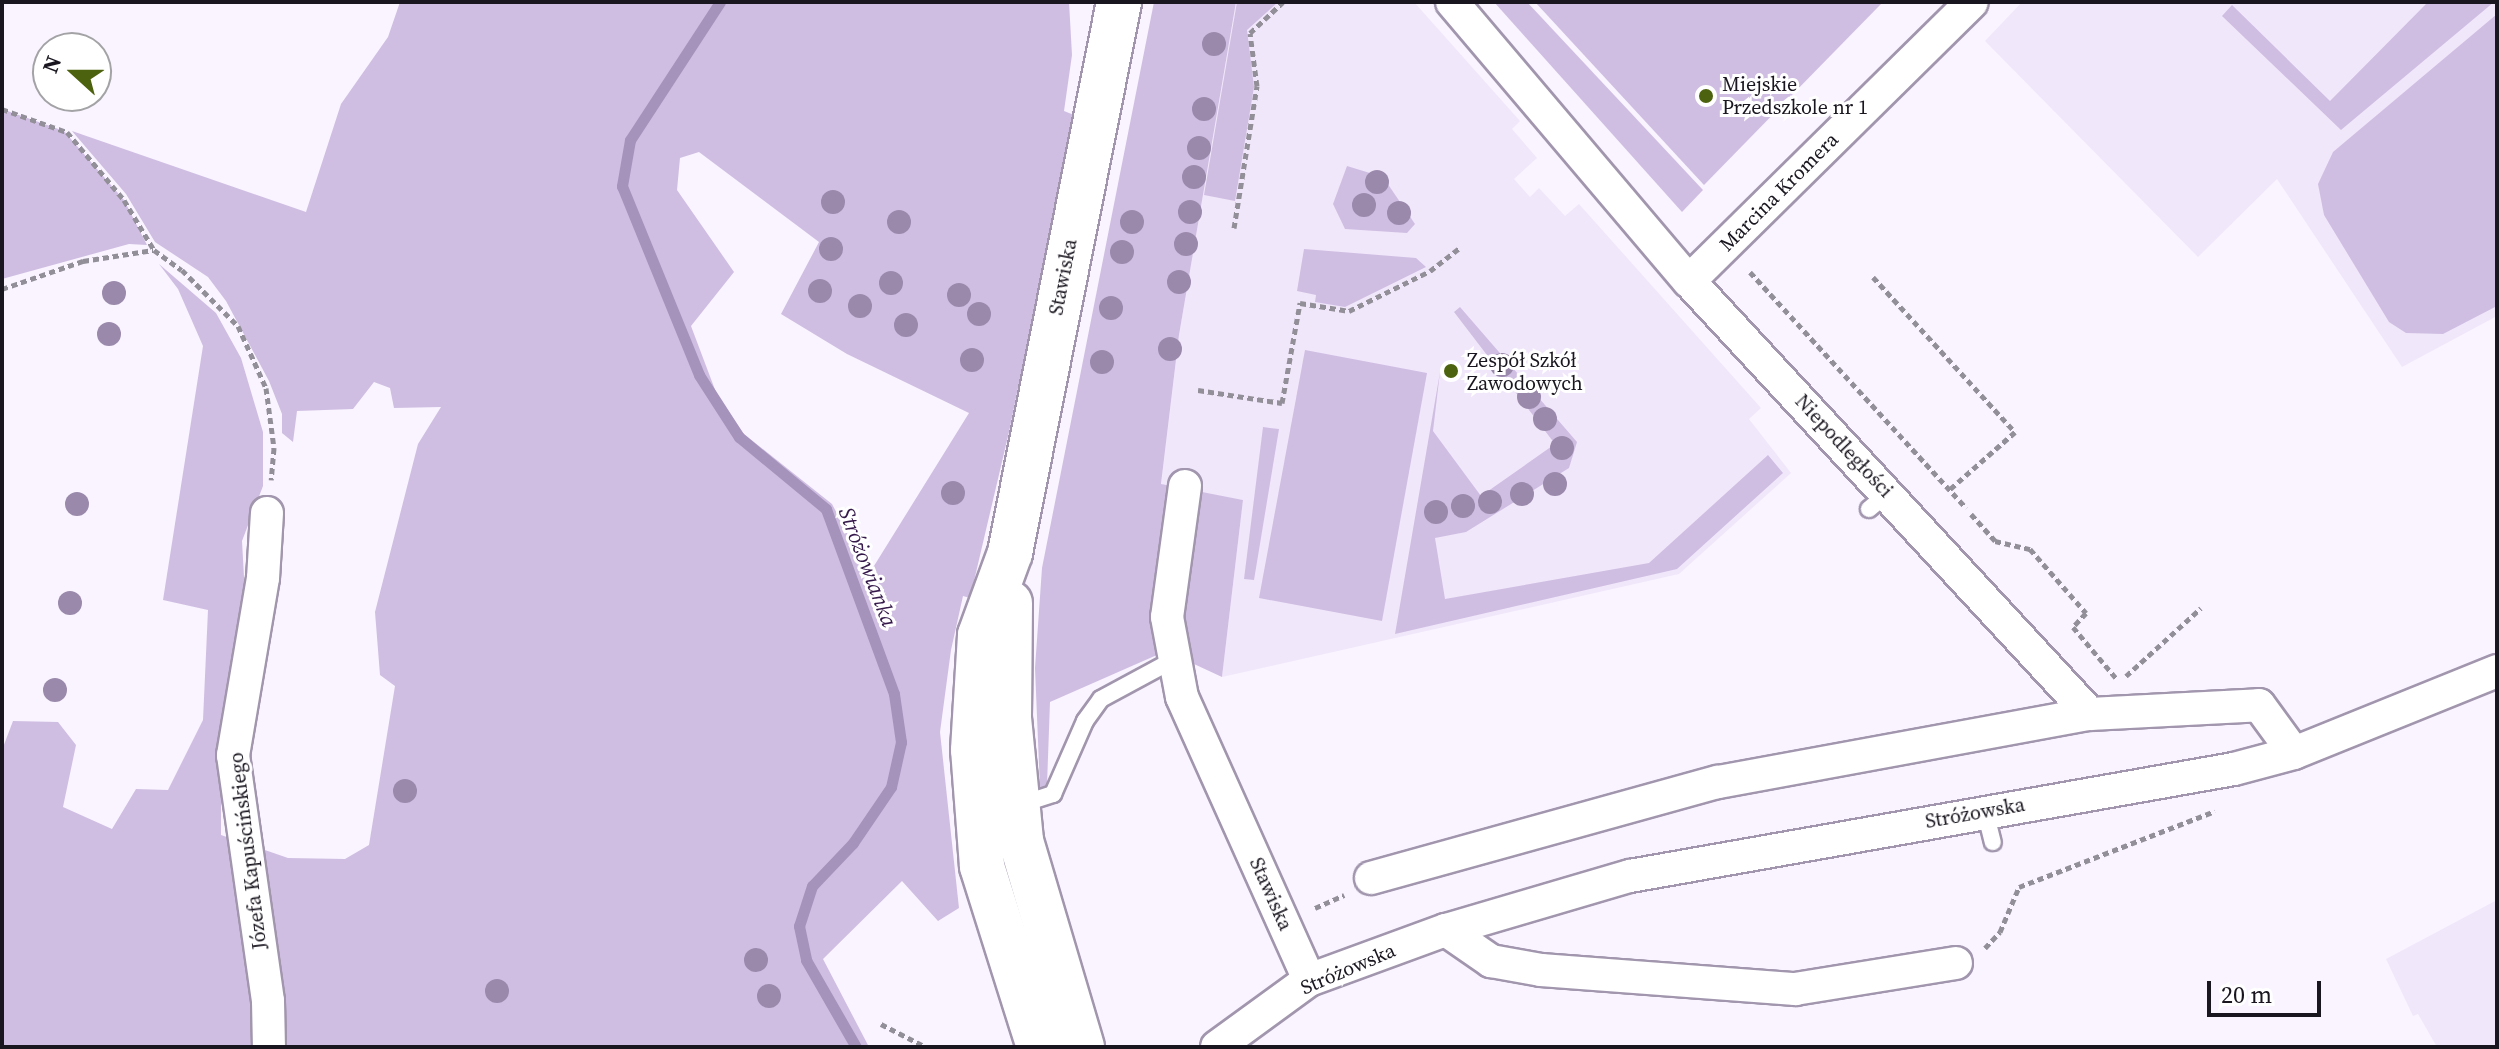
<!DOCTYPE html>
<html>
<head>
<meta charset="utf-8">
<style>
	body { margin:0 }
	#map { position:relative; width:2499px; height:1049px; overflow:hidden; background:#f9f4ff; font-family:"Source Serif 4",serif }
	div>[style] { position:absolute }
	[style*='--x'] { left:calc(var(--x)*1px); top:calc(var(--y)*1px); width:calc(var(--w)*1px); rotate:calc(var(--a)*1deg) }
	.built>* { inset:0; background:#f1e7fb }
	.green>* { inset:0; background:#cfbee2 }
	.stream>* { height:11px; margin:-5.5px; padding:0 5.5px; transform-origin:5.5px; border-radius:5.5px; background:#a693bb }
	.path>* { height:5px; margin-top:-2.5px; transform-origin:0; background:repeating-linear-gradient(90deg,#938f99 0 6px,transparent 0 10px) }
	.roads { filter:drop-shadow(2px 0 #a196ad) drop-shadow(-2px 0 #a196ad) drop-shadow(0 2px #a196ad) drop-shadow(0 -2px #a196ad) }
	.service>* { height:16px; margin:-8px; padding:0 8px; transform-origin:8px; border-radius:8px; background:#fff }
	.minor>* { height:32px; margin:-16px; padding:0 16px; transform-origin:16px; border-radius:16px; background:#fff }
	.secondary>* { height:44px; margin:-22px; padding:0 22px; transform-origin:22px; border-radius:22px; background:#fff }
	.trees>* { width:24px; height:24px; margin:-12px; border-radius:50%; background:#9a89ab }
	.dots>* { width:22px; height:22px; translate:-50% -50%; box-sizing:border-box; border:4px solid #fff; border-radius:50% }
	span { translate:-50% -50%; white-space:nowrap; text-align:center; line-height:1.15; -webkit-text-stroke:6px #fff; paint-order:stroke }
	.poi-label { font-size:20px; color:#1a161f }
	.left { translate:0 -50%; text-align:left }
	.street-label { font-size:20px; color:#1a161f }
	.water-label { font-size:22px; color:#35194b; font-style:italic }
	.frame { position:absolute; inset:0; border:4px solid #1a161f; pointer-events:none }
	.north { position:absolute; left:32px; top:32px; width:80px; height:80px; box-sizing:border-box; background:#fff; border:2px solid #a3a2a5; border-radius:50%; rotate:291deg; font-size:22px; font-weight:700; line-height:32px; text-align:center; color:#1a161f }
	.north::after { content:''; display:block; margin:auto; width:28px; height:36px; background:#4d620e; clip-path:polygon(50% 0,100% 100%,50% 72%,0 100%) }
	.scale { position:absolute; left:2207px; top:981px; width:114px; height:36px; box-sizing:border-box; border:4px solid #1a161f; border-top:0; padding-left:10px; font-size:24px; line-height:28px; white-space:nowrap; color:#1a161f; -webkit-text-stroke:6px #fff; paint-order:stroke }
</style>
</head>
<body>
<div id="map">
	<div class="built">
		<div style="clip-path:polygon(1236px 2px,1414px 2px,1520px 121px,1512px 129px,1537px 158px,1514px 179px,1530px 197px,1539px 188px,1565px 216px,1579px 204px,1761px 408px,1749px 419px,1791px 473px,1679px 574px,1222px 677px,1243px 500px,1161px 485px,1179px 335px)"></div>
		<div style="clip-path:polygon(2022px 2px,2497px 2px,2497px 316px,2402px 367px,2277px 179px,2198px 257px,1985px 41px)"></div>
		<div style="clip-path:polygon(2497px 900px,2497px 1047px,2437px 1047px,2418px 1014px,2413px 1016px,2386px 959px)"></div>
	</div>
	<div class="green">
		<div style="clip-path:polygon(evenodd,400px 2px,1069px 2px,1072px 55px,1064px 111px,1074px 115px,1009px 432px,970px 598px,963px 596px,951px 650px,940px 732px,959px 908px,938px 921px,902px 881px,823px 959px,869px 1047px,2px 1047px,2px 750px,13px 721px,58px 722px,76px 745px,63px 807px,112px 829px,136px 789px,168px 790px,203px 720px,208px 610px,163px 600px,203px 346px,178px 289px,159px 264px,216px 313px,241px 358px,263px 432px,263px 486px,242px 541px,246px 613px,221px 728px,221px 835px,288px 858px,345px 859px,369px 845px,395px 686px,380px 675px,375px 612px,418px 444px,441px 407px,394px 408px,390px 388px,374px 382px,353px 409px,297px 411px,293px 442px,282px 433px,282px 414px,269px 381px,226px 301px,208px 277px,155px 242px,126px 194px,72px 131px,306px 212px,341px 104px,388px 37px,400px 2px,699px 152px,819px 242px,781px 314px,847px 354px,969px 413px,869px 574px,832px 504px,744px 434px,717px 395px,691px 326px,734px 272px,677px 190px,680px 158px,699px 152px)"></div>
		<div style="clip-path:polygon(1154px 2px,1236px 2px,1179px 335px,1161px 484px,1243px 500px,1222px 677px,1166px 651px,1050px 702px,1047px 785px,1040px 789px,1035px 668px,1042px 568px)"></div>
		<div style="clip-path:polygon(1237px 2px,1278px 2px,1247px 30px,1254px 87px,1235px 201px,1204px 195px)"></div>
		<div style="clip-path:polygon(1494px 2px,1527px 2px,1703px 190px,1682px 212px)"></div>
		<div style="clip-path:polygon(1535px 2px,1883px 2px,1704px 185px)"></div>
		<div style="clip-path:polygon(2428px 2px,2494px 2px,2341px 130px,2222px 16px,2232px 5px,2330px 101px)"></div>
		<div style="clip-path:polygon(2497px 14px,2497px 306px,2443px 334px,2406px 333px,2389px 322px,2324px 215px,2318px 184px,2333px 152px)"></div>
		<div style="clip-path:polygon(2px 109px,64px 131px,124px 200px,147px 245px,129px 244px,2px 279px)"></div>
		<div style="clip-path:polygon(1347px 166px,1383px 177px,1415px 224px,1407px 233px,1345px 229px,1333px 204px)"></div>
		<div style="clip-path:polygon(1304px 249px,1416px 258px,1426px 267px,1345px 307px,1315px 302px,1316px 295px,1297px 291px)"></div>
		<div style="clip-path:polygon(1460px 307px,1577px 442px,1569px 468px,1466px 532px,1435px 538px,1445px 599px,1649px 563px,1768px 455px,1783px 473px,1677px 569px,1395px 634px,1440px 372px,1433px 431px,1481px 496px,1555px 444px,1454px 312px)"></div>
		<div style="clip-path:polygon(1305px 350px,1427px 373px,1382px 621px,1259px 598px)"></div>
		<div style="clip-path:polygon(1263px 427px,1279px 429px,1254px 580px,1244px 579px)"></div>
	</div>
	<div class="stream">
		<div style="--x:720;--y:2;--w:165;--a:123.1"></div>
		<div style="--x:630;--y:140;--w:47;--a:99.9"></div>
		<div style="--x:622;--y:186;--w:204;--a:67.8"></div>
		<div style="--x:699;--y:375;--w:74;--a:57.2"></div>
		<div style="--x:739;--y:437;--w:113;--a:39.6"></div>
		<div style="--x:826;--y:509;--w:197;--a:69.8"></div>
		<div style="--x:894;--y:694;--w:49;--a:81.7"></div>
		<div style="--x:901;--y:742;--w:46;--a:102.5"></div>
		<div style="--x:891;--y:787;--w:68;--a:124.2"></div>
		<div style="--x:853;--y:843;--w:59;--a:133.6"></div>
		<div style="--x:812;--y:886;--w:42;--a:108"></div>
		<div style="--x:799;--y:926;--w:35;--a:78"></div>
		<div style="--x:806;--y:960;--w:100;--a:60.1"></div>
	</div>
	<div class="path">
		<div style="--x:2;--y:109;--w:69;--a:19.5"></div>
		<div style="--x:67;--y:132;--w:89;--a:50"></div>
		<div style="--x:124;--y:200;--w:58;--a:59"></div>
		<div style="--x:154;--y:250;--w:34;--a:36"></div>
		<div style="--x:182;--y:270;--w:79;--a:45"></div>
		<div style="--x:238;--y:326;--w:68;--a:65.7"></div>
		<div style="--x:266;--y:388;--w:61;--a:82.4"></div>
		<div style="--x:274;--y:448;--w:32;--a:95"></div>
		<div style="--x:1234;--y:228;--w:144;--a:-80.8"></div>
		<div style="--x:1257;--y:86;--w:53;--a:-97.5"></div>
		<div style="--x:1250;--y:33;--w:45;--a:-43.2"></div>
		<div style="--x:1750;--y:272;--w:320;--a:47.5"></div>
		<div style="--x:1873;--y:277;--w:210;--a:47.5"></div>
		<div style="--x:2015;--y:432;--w:88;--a:138.7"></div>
		<div style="--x:2;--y:289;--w:86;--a:-19.1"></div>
		<div style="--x:83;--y:261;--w:71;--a:-8.9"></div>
		<div style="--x:1198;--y:390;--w:85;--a:8.8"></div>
		<div style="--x:1282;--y:403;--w:102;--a:-79.8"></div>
		<div style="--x:1300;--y:303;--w:50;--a:9.3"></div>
		<div style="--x:1349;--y:311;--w:90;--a:-26.3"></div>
		<div style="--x:1430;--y:271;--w:37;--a:-38"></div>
		<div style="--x:1971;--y:514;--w:36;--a:48"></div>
		<div style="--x:1995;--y:541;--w:36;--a:13"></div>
		<div style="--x:2030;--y:549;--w:85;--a:48.8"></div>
		<div style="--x:2086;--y:613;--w:19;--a:133"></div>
		<div style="--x:2073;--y:627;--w:67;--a:49.9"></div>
		<div style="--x:2126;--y:676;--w:101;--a:-42.2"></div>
		<div style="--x:1315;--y:908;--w:32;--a:-24"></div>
		<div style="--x:1985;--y:948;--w:22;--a:-47"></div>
		<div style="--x:2000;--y:932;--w:49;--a:-67.1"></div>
		<div style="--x:2019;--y:887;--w:210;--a:-21.2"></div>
		<div style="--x:881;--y:1024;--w:51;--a:27.1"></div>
	</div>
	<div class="roads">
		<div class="service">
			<div style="--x:1869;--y:509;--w:25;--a:-40"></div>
			<div style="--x:1019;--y:805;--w:36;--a:-18"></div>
			<div style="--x:1053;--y:794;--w:80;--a:-66.3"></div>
			<div style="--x:1085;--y:721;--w:27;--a:-54"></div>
			<div style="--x:1101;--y:699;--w:84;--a:-28.4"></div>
			<div style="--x:1985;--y:811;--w:32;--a:76"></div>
		</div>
		<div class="minor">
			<div style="--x:1452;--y:2;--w:366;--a:49.7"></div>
			<div style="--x:1689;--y:281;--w:590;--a:47.2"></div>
			<div style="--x:1689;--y:281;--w:397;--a:-44.6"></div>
			<div style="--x:1185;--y:486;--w:132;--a:97.8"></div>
			<div style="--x:1167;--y:617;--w:81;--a:79.4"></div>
			<div style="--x:1182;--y:697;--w:310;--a:65.8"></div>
			<div style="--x:267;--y:513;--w:65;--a:93.5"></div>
			<div style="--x:263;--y:578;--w:180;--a:99.6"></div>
			<div style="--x:233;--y:755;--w:248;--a:81.9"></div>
			<div style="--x:268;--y:1001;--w:46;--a:88.8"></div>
			<div style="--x:1371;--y:878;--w:360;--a:-15.5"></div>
			<div style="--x:1718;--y:782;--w:378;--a:-10.4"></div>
			<div style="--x:2090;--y:714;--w:169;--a:-3"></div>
			<div style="--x:2259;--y:705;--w:59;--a:53.9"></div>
			<div style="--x:1446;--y:930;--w:55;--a:34.6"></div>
			<div style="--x:1491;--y:961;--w:51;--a:10.2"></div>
			<div style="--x:1541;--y:970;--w:255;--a:4.3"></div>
			<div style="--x:1795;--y:989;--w:163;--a:-9.2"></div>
			<div style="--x:1217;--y:1047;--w:114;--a:-36.1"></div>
			<div style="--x:1309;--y:980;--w:146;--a:-20.1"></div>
			<div style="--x:1446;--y:930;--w:192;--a:-16.4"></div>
			<div style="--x:1630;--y:876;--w:613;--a:-10.05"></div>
			<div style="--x:2234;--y:769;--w:62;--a:-14.9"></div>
			<div style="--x:2294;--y:753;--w:219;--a:-22"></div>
		</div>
		<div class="secondary">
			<div style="--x:1010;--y:603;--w:115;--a:90.5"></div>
			<div style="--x:1009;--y:718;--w:124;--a:84.4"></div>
			<div style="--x:1021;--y:841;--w:215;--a:73.5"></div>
			<div style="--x:1039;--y:1047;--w:190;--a:-107.5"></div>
			<div style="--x:982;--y:866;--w:116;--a:-94.4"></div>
			<div style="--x:973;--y:750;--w:115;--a:-86.5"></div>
			<div style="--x:980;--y:635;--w:87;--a:-69.9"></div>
			<div style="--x:1010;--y:553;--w:562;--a:-78.81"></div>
		</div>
	</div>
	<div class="trees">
		<div style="left:1214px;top:44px"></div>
		<div style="left:1204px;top:109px"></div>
		<div style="left:1199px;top:148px"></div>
		<div style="left:1194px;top:177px"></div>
		<div style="left:1377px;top:182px"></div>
		<div style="left:833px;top:202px"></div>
		<div style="left:1364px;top:205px"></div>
		<div style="left:1190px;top:212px"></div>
		<div style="left:1399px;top:213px"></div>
		<div style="left:899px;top:222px"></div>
		<div style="left:1132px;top:222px"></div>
		<div style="left:1186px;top:244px"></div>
		<div style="left:831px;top:249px"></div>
		<div style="left:1122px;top:252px"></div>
		<div style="left:1179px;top:282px"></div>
		<div style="left:891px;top:283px"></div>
		<div style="left:820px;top:291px"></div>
		<div style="left:114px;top:293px"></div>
		<div style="left:959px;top:295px"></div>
		<div style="left:860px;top:306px"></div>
		<div style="left:1111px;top:308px"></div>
		<div style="left:979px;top:314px"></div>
		<div style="left:906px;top:325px"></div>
		<div style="left:109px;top:334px"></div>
		<div style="left:1170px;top:349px"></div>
		<div style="left:972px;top:360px"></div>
		<div style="left:1102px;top:362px"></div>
		<div style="left:1502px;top:365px"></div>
		<div style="left:1529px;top:397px"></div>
		<div style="left:1545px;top:419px"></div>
		<div style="left:1562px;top:448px"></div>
		<div style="left:1555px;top:484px"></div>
		<div style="left:953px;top:493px"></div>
		<div style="left:1522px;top:494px"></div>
		<div style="left:1490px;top:502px"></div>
		<div style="left:77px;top:504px"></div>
		<div style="left:1463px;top:506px"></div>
		<div style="left:1436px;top:512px"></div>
		<div style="left:70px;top:603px"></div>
		<div style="left:55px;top:690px"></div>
		<div style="left:405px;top:791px"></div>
		<div style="left:756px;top:960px"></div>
		<div style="left:497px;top:991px"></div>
		<div style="left:769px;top:996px"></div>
	</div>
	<div class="dots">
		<div style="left:1706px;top:96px;background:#4d620e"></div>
		<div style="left:1451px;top:371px;background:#4d620e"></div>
	</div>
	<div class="poi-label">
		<span class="left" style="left:1722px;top:96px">Miejskie<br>Przedszkole nr 1</span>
		<span class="left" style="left:1467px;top:372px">Zespół Szkół<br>Zawodowych</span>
	</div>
	<div class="street-label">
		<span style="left:1779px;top:192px;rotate:-45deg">Marcina Kromera</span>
		<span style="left:1063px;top:277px;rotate:-79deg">Stawiska</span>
		<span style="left:1844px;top:446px;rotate:47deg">Niepodległości</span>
		<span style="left:1975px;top:813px;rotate:-10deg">Stróżowska</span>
		<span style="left:248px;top:851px;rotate:-97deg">Józefa Kapuścińskiego</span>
		<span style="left:1271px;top:894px;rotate:66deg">Stawiska</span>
		<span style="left:1348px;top:969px;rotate:-23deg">Stróżowska</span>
	</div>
	<div class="water-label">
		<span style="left:868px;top:567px;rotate:69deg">Stróżowianka</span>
	</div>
	<div class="frame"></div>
	<div class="north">N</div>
	<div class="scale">20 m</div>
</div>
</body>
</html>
